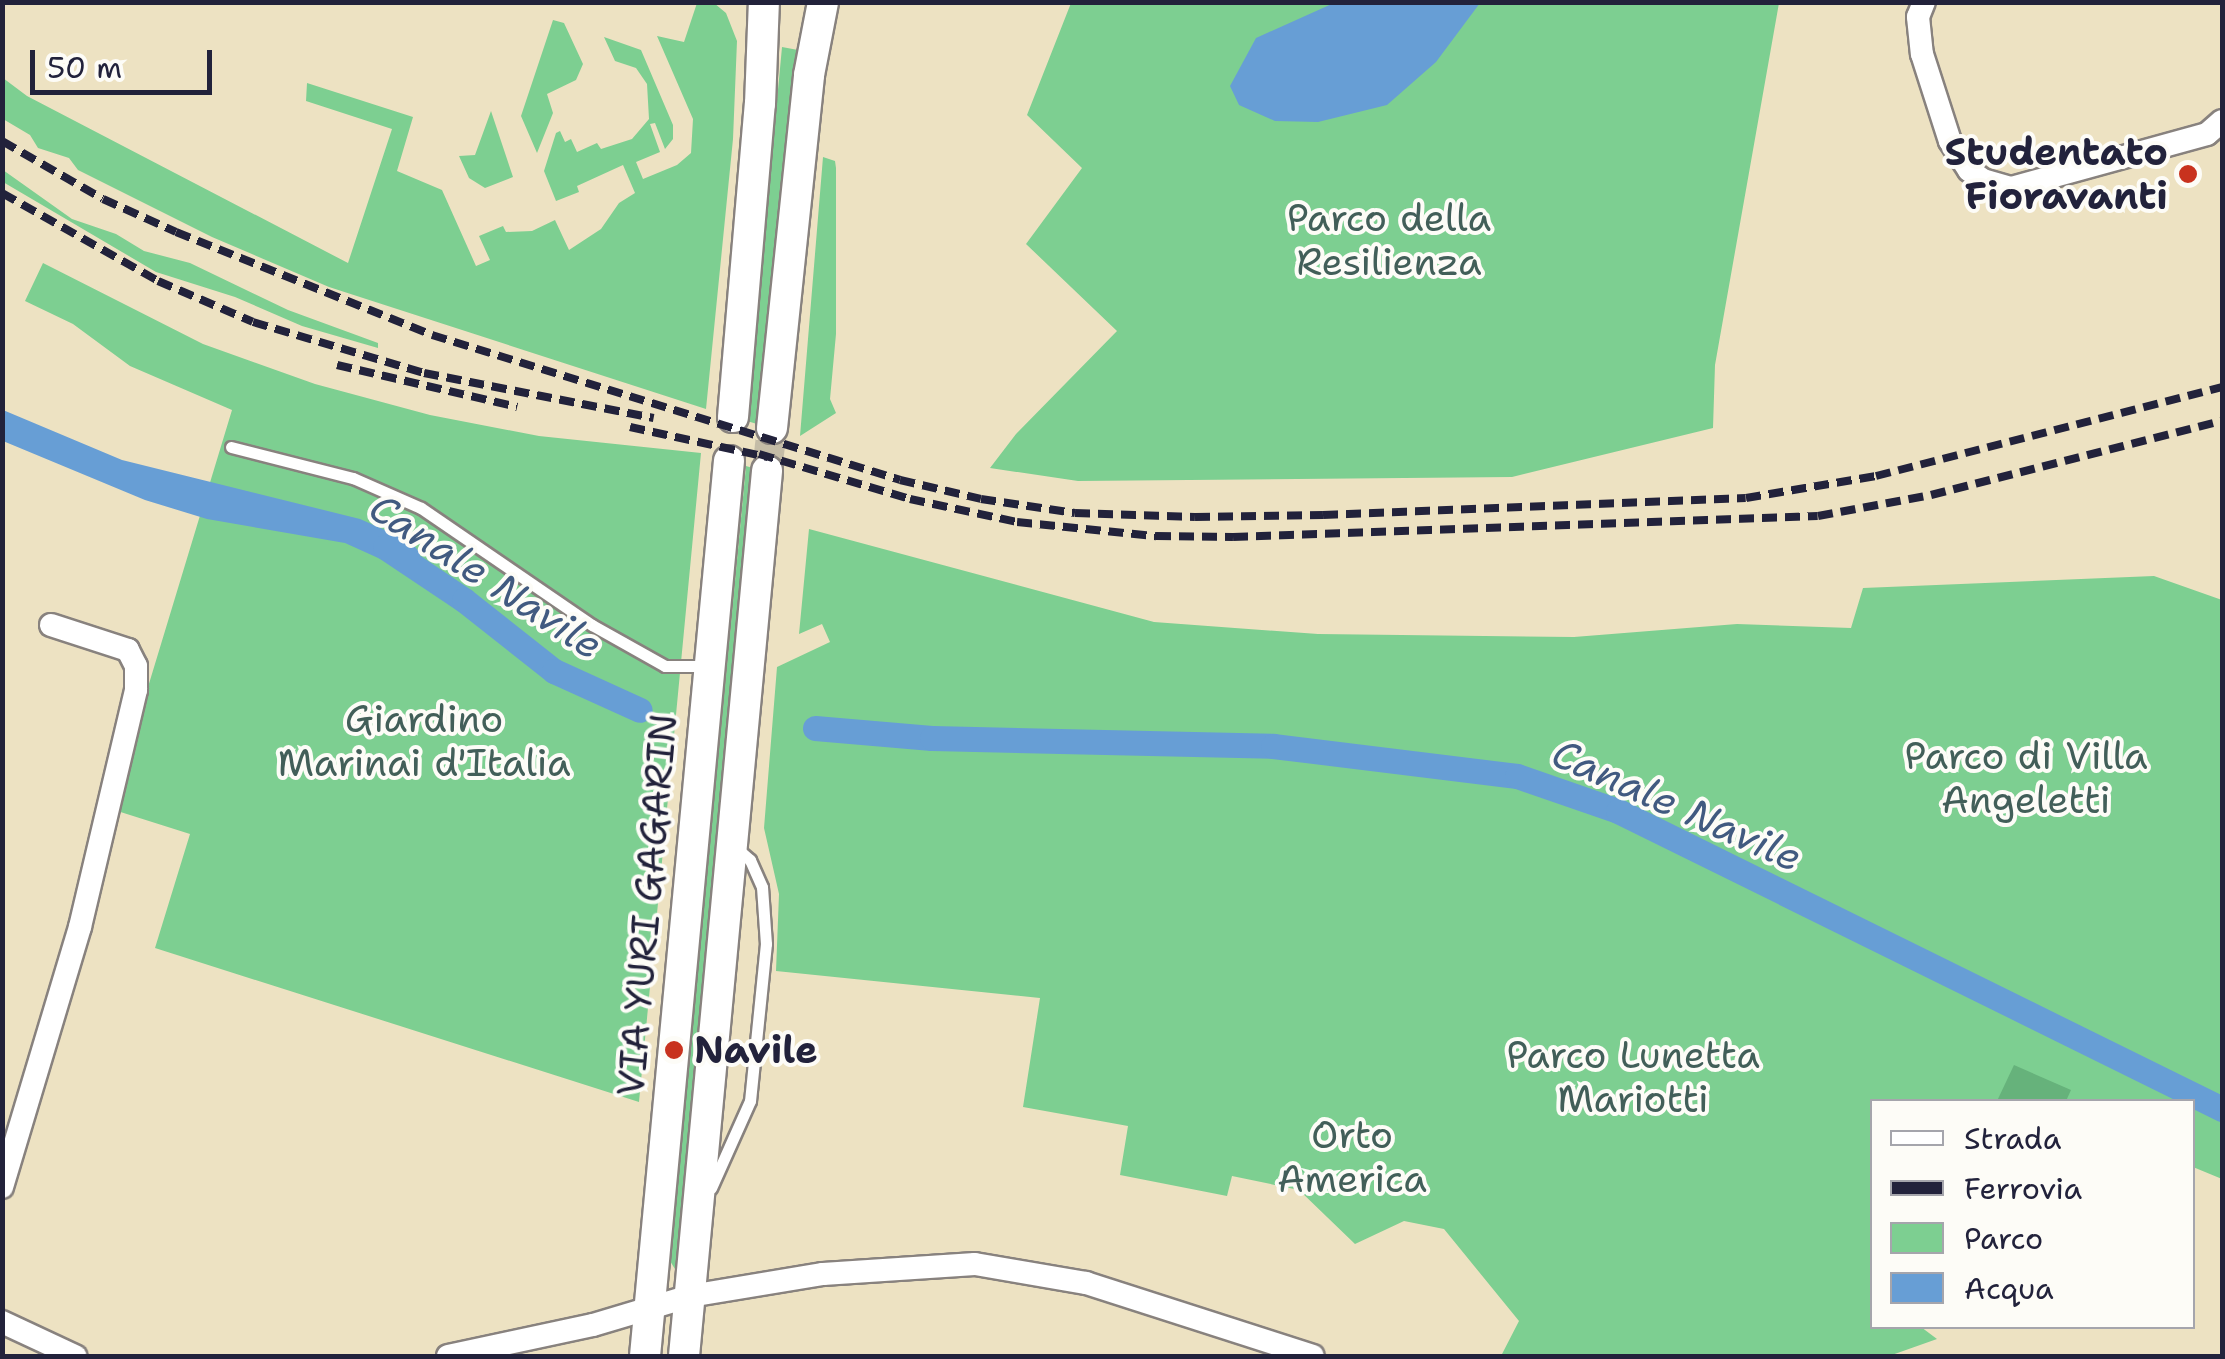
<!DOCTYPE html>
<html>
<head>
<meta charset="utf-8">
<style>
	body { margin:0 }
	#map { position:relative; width:2225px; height:1359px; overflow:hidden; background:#ede2c2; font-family:"Shantell Sans",sans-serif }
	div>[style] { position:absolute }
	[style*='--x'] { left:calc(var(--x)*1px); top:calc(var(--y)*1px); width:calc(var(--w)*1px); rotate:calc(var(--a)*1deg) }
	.green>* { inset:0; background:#7dcf91 }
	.forest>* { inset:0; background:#66b27b }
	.water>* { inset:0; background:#679ed5 }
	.canal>* { height:25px; margin:-12.5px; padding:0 12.5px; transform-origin:12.5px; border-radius:12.5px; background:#679ed5 }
	.secondary-tunnel>* { height:30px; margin-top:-15px; transform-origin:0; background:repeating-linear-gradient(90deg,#c4bca7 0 30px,transparent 0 45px) }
	.roads { filter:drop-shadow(2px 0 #88827e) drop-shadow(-2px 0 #88827e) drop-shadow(0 2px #88827e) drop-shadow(0 -2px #88827e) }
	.service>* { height:11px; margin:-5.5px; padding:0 5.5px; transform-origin:5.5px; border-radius:5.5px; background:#fff }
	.minor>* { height:22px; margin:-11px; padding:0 11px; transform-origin:11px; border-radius:11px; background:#fff }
	.secondary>* { height:30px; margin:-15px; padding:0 15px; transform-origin:15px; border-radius:15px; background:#fff }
	.rail>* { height:8px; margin-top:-4px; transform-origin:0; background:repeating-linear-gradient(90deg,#22223b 0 15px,transparent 0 23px) }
	.dots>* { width:28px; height:28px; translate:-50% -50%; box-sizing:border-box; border:5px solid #fdfcf7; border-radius:50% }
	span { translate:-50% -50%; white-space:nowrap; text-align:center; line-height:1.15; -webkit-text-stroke:8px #fdfcf7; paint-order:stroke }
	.poi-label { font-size:38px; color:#22223b; font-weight:700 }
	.right { translate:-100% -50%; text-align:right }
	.left { translate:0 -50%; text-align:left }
	.park-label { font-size:38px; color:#425f59 }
	.street-label { font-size:38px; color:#22223b }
	.water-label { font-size:40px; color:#415a80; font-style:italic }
	.frame { position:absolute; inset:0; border:5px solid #22223b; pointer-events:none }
	.legend { position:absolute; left:1870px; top:1099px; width:325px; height:230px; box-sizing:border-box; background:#fdfcf7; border:2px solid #a5a5ac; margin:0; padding:12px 18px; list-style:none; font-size:30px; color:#22223b }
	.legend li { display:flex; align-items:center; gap:20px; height:50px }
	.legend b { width:50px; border:2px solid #a5a5ac }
	.scale { position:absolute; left:30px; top:50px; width:182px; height:45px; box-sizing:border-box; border:5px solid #22223b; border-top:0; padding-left:12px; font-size:30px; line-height:35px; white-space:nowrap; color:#22223b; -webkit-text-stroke:8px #fdfcf7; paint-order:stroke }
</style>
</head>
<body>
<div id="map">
	<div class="green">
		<div style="clip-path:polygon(697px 3px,714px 3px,726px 13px,737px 41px,733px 139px,706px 409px,329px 287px,212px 237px,78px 170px,69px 158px,38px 148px,30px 135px,3px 119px,3px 78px,27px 96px,348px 263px,392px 129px,306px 101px,307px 83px,413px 117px,397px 171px,442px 190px,476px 266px,490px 260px,479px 236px,503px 226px,506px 232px,532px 231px,555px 220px,569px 250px,601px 229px,619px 203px,635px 193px,623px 165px,577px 186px,579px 192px,556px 201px,544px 171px,556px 133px,560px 131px,565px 142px,571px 139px,577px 152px,597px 143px,601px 149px,632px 139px,649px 119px,647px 84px,636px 68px,615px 61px,604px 37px,641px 50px,673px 125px,673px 139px,665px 149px,655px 123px,650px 124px,660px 152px,636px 162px,643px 179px,677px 165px,691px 153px,693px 119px,657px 36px,684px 42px)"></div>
		<div style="clip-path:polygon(1071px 3px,1779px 3px,1715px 365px,1713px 428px,1512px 477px,1078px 481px,990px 468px,1016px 434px,1117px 331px,1026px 244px,1082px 168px,1027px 115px)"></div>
		<div style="clip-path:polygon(553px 20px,564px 23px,583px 64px,576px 80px,547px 94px,553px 113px,537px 153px,521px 116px)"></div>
		<div style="clip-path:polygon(782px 47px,798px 50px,757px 424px,747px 421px)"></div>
		<div style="clip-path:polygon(491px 111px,513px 177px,485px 188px,469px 178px,459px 156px,475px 155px)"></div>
		<div style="clip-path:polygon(823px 157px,835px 161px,836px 168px,836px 334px,830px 399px,836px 413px,800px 436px)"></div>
		<div style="clip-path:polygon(3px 170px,72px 219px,116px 234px,144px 251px,190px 263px,288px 310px,378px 343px,378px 348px,302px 326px,235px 297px,156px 272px,3px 182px)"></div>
		<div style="clip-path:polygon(43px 263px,203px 344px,315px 384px,430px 415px,539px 436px,701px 453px,639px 1102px,155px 948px,190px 834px,111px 809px,232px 410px,130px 366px,73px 324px,25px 301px)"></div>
		<div style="clip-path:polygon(746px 466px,756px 469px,680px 1263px,675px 1269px,670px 1261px)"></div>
		<div style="clip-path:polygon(809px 529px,1154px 622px,1318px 634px,1574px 637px,1737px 624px,1851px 628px,1863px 588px,2154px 576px,2222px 600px,2222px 1179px,2193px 1167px,2192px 1102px,1872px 1102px,1872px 1326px,1921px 1327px,1937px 1339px,1889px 1356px,1501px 1356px,1519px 1321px,1444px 1229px,1404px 1221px,1355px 1244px,1299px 1190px,1232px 1176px,1227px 1196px,1120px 1175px,1128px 1126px,1023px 1107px,1040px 998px,776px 971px,779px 894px,764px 828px,777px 667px,830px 642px,822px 624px,799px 634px)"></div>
	</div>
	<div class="forest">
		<div style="clip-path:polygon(2014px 1065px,2071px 1090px,2066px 1101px,1997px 1101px)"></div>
	</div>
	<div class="water">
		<div style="clip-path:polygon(1334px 3px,1334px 2px,1480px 3px,1436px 62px,1387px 105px,1318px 122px,1275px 121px,1239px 105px,1230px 86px,1256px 38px)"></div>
		<div style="clip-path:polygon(3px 410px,122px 460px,360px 519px,410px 541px,421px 554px,407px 571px,345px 543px,207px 519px,145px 500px,3px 441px)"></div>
	</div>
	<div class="canal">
		<div style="--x:385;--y:547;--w:95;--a:33.9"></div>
		<div style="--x:464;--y:600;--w:115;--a:38.3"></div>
		<div style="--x:554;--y:671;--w:94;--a:24.4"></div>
		<div style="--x:815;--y:728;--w:117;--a:4.9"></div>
		<div style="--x:932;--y:738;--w:341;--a:1.3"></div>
		<div style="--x:1273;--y:746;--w:246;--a:7"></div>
		<div style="--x:1517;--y:776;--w:107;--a:19.1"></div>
		<div style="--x:1618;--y:811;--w:674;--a:26.26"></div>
	</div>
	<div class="secondary-tunnel">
		<div style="--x:767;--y:471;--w:43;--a:-83.4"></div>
	</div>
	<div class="roads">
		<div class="service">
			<div style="--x:231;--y:447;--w:126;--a:14.3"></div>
			<div style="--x:353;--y:478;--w:74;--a:23.8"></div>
			<div style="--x:421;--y:508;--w:207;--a:34.4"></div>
			<div style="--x:592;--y:625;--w:84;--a:29.3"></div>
			<div style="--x:665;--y:666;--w:41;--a:0"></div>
			<div style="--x:711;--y:1188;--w:95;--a:-65.9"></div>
			<div style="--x:750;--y:1101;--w:158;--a:-84.2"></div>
			<div style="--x:766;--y:944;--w:57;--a:-94"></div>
			<div style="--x:762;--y:887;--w:30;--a:-114"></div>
			<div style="--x:750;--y:860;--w:21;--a:-139"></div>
		</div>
		<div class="minor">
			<div style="--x:1924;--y:2;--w:16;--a:112"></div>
			<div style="--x:1918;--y:17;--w:37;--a:84"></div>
			<div style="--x:1922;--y:54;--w:91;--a:72.2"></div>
			<div style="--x:1950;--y:141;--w:35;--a:57"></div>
			<div style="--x:1969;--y:170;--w:17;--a:36"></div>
			<div style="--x:1983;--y:180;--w:29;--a:16"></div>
			<div style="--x:2011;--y:188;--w:203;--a:-15.4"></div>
			<div style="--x:2207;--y:134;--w:20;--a:-41"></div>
			<div style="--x:2;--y:1187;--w:271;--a:-73.3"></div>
			<div style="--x:80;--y:927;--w:244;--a:-76.7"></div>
			<div style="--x:136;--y:690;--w:24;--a:-90"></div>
			<div style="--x:136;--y:666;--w:18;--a:-117"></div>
			<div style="--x:128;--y:650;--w:81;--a:-162"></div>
			<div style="--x:2;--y:1322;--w:81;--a:25"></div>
			<div style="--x:448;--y:1356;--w:148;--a:-12.1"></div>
			<div style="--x:593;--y:1325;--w:101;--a:-16.6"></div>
			<div style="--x:690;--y:1296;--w:135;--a:-9.4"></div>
			<div style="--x:823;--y:1274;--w:152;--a:-3.8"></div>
			<div style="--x:975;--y:1264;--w:113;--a:9.7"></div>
			<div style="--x:1086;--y:1283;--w:238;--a:17.8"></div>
		</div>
		<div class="secondary">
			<div style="--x:733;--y:417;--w:314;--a:-85.1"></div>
			<div style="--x:760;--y:104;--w:102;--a:-87.8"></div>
			<div style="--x:772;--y:428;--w:355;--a:-84"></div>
			<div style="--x:809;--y:75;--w:74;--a:-79.1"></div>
			<div style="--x:645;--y:1356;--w:899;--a:-84.64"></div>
			<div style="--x:684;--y:1356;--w:889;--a:-84.64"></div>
		</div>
	</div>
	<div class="rail">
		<div style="--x:2;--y:141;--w:116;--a:29.9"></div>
		<div style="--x:103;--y:199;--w:80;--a:24.3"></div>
		<div style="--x:176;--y:232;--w:276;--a:21.9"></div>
		<div style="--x:432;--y:335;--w:490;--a:17.2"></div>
		<div style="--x:900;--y:480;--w:83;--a:13.2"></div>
		<div style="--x:981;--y:499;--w:95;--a:8.5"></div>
		<div style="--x:1075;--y:513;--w:120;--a:1.9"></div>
		<div style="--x:1195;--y:517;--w:128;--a:-0.9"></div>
		<div style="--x:1323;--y:515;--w:423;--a:-2.3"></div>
		<div style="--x:1746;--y:498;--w:132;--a:-9.6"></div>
		<div style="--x:1876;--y:476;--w:357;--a:-14.4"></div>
		<div style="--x:2;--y:193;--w:179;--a:29.4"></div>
		<div style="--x:158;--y:281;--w:103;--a:23.3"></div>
		<div style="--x:253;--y:322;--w:178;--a:16.6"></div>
		<div style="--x:424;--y:373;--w:234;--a:11.1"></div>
		<div style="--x:337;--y:365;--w:185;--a:13.1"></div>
		<div style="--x:630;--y:427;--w:141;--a:12.3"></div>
		<div style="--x:759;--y:454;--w:158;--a:16.6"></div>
		<div style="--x:910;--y:499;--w:109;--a:12.1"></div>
		<div style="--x:1017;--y:522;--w:140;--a:5.8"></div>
		<div style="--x:1156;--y:536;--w:77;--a:0.7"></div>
		<div style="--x:1233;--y:537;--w:585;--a:-2.06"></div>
		<div style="--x:1818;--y:516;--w:115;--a:-10.5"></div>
		<div style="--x:1931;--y:495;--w:300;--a:-14.3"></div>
	</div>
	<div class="dots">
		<div style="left:2188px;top:174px;background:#c8321e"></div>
		<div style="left:674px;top:1050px;background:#c8321e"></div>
	</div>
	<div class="poi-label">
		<span class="right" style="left:2168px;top:174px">Studentato<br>Fioravanti</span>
		<span class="left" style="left:694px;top:1050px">Navile</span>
	</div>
	<div class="park-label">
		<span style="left:1389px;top:240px">Parco della<br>Resilienza</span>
		<span style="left:424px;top:741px">Giardino<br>Marinai d'Italia</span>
		<span style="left:2026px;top:778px">Parco di Villa<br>Angeletti</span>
		<span style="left:1633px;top:1077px">Parco Lunetta<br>Mariotti</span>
		<span style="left:1352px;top:1157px">Orto<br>America</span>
	</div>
	<div class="street-label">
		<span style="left:647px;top:905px;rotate:-85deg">VIA YURI GAGARIN</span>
	</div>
	<div class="water-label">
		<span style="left:486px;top:576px;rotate:33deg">Canale Navile</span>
		<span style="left:1677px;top:805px;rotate:24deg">Canale Navile</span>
	</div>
	<div class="frame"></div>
	<ul class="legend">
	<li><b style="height:12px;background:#fff"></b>Strada</li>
	<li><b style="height:12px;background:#22223b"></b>Ferrovia</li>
	<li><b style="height:28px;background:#7dcf91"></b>Parco</li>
	<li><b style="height:28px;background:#679ed5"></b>Acqua</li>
	</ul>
	<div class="scale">50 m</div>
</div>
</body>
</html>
